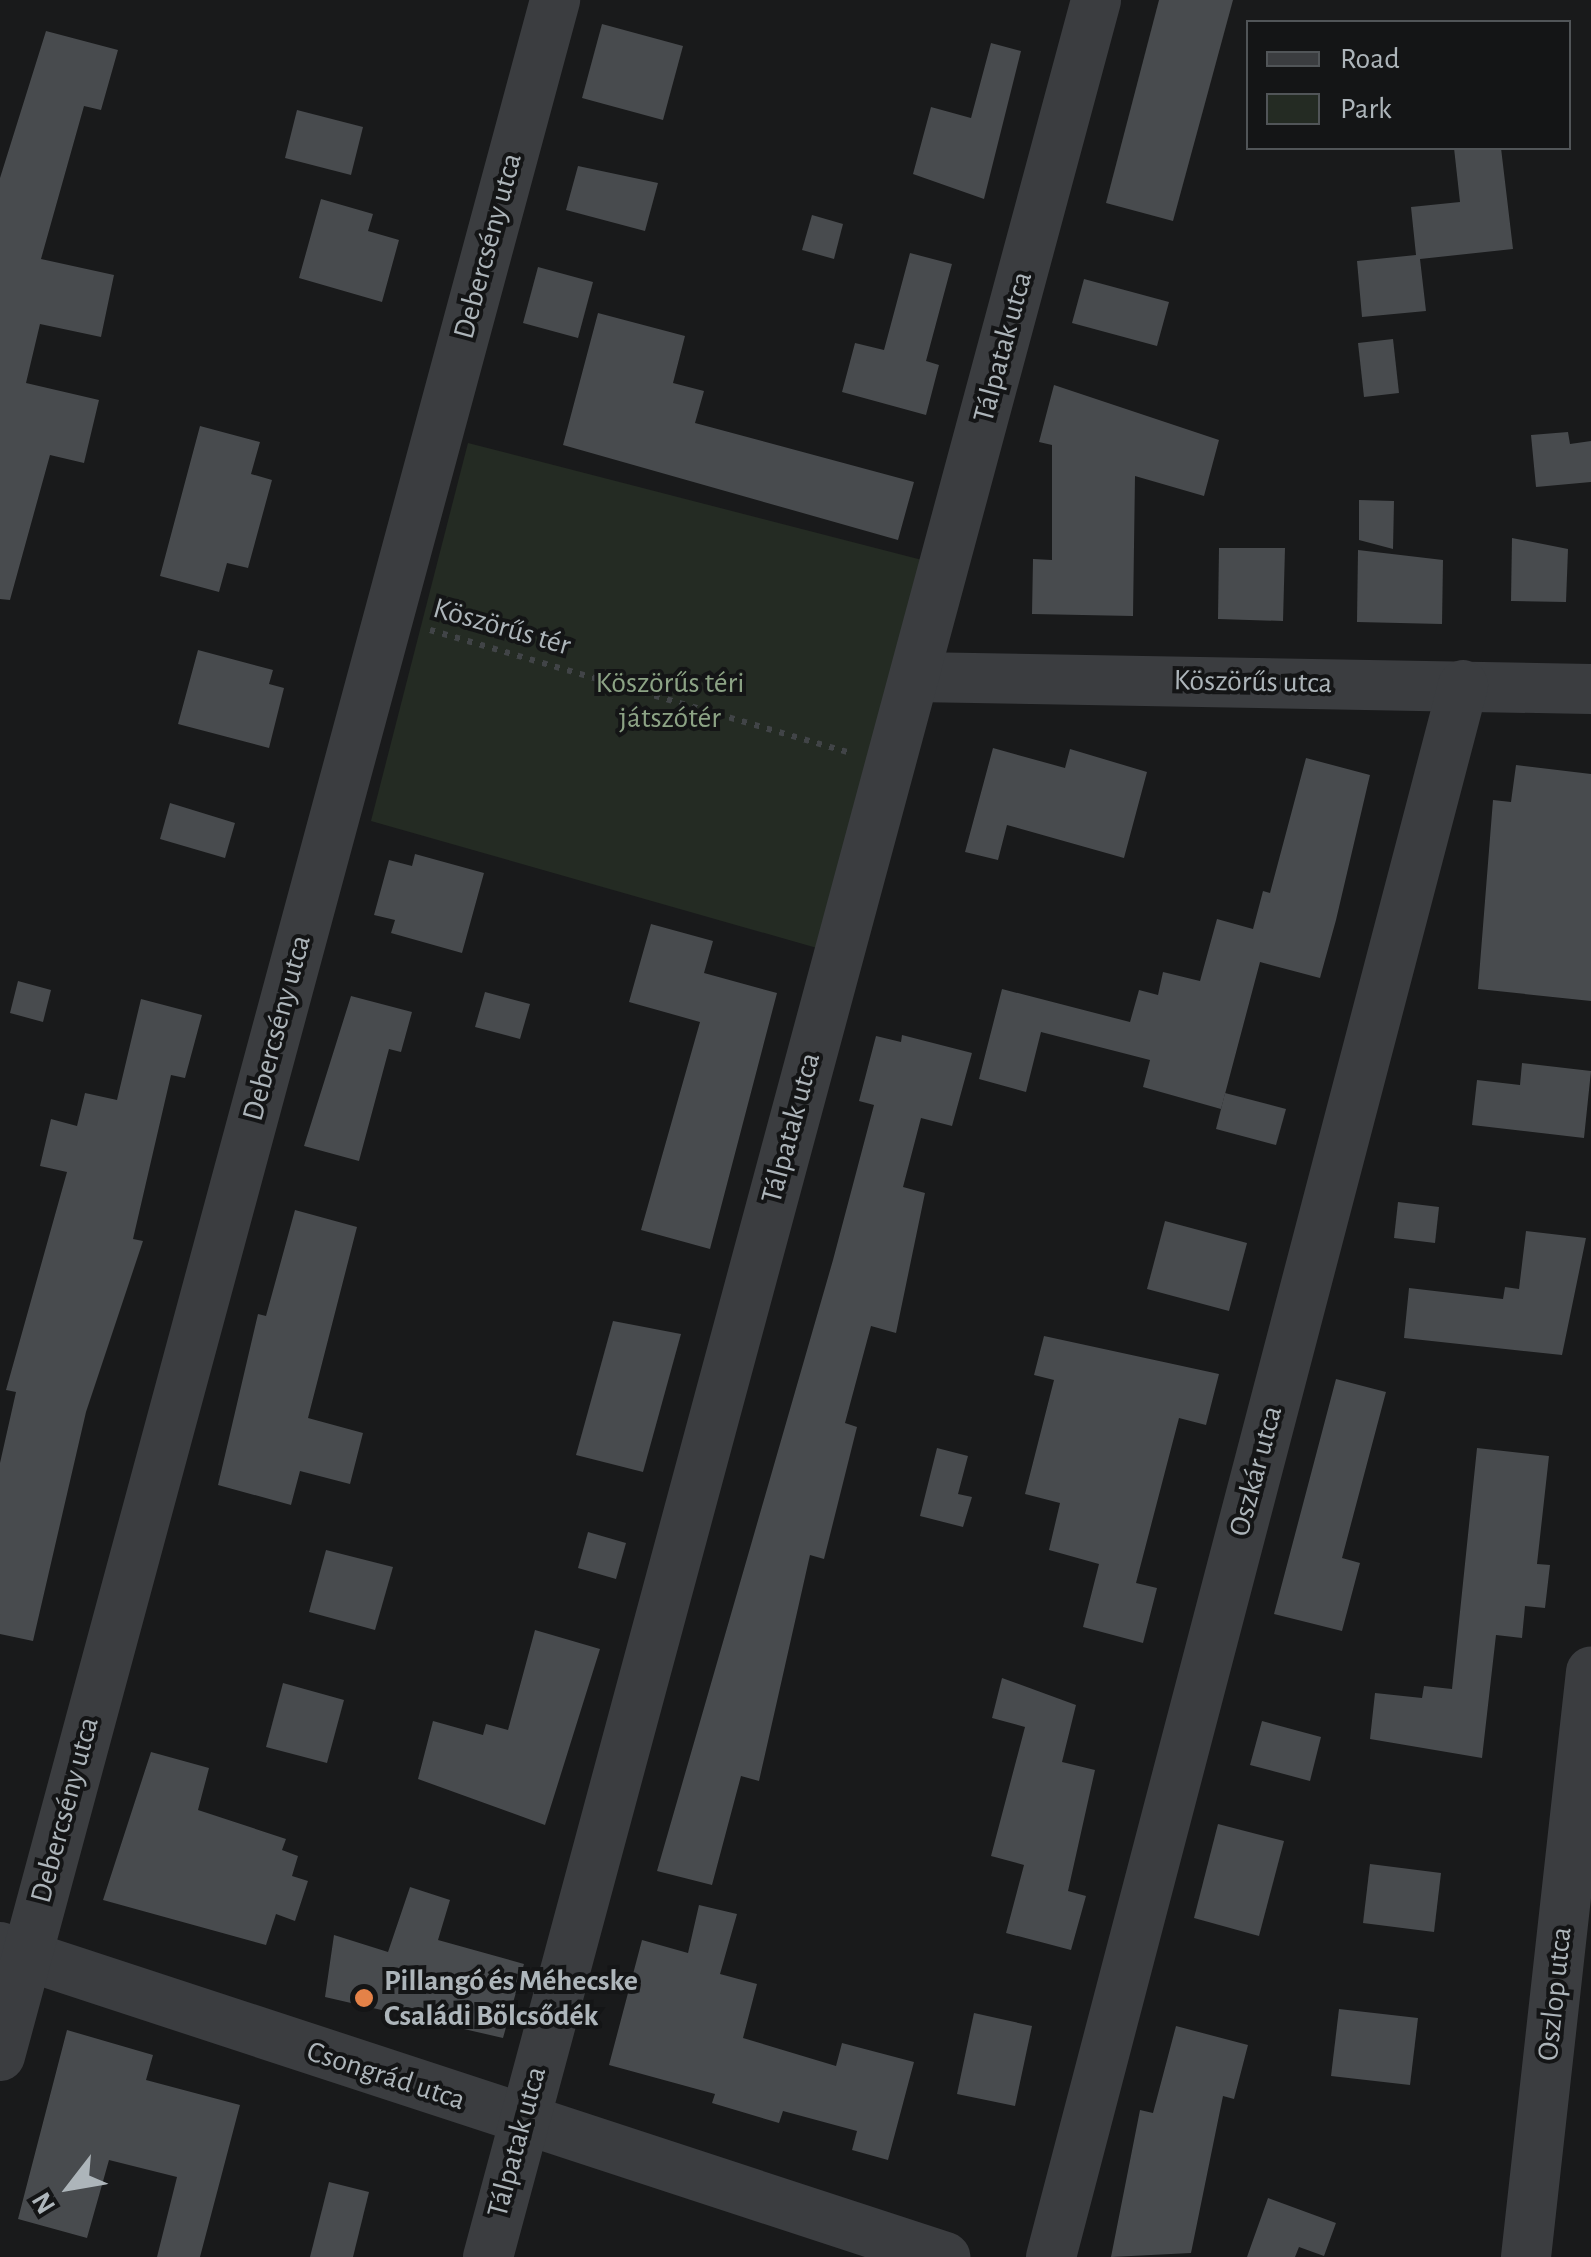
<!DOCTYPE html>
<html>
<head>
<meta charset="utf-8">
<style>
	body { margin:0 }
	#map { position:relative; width:1591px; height:2257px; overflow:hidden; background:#191a1b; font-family:"Alegreya Sans",sans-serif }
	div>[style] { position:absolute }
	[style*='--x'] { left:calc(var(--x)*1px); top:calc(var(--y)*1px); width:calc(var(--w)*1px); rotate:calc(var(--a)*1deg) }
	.green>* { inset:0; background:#242b23 }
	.building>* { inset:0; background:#484b4e }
	.path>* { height:6px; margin-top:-3px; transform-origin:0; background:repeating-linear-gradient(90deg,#414447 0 5px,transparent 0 13px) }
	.minor>* { height:50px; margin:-25px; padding:0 25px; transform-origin:25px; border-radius:25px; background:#3b3d40 }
	.dots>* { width:28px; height:28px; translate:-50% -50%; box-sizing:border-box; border:5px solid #141516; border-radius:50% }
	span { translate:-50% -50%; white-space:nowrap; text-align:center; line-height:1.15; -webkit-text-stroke:8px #141516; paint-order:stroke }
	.street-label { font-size:30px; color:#adb5ba }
	.park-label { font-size:30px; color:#8ca385 }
	.poi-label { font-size:30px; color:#adb5ba; font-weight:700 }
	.left { translate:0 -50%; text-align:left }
	.legend { position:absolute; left:1246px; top:20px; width:325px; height:130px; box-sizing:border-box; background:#141516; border:2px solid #515558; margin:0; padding:12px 18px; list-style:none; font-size:30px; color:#adb5ba }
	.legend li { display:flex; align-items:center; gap:20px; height:50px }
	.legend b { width:50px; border:2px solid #515558 }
	.north { position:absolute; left:20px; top:2137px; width:100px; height:100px; -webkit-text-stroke:8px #141516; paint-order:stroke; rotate:239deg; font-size:28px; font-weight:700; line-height:40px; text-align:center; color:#adb5ba }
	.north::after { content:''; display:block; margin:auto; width:35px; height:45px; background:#adb5ba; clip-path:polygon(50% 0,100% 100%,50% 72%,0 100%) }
</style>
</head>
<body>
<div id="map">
	<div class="green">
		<div style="clip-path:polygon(468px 443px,926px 561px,817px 948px,371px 821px)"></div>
	</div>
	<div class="building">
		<div style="clip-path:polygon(1159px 0,1233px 0,1173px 221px,1106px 203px)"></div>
		<div style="clip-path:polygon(602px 24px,683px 46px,663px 120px,582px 98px)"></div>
		<div style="clip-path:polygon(46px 31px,118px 50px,101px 110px,84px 106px,41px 259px,114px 275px,101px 337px,40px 324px,26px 383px,99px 400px,84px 463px,50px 455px,10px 600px,0 599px,0 178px)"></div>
		<div style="clip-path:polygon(991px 43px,1021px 51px,984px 199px,913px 174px,931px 107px,971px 118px)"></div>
		<div style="clip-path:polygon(297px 110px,363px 127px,351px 175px,285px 158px)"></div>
		<div style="clip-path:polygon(1454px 148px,1501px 148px,1513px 249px,1420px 259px,1426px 311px,1362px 317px,1357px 261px,1416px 255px,1411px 207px,1460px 202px)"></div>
		<div style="clip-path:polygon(578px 166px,658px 183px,645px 231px,566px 210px)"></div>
		<div style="clip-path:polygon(321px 199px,373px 214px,368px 231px,399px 240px,382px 302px,299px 278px)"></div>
		<div style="clip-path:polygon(812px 215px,843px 224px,834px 259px,802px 250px)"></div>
		<div style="clip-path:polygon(910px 253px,952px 264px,926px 361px,939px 365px,926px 415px,842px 392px,855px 343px,884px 350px)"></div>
		<div style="clip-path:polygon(538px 267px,593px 282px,578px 338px,523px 323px)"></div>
		<div style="clip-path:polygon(1084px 279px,1169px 302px,1157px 346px,1072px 323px)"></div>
		<div style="clip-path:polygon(598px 313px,685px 336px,673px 383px,704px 391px,695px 423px,914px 482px,898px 540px,563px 445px)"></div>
		<div style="clip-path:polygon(1393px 339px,1399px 393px,1364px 397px,1358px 343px)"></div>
		<div style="clip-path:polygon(1054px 385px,1219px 440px,1204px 496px,1135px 476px,1133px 616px,1032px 614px,1033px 559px,1052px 560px,1052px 445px,1039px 442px)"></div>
		<div style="clip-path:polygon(200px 426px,260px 442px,251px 474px,272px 480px,248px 568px,227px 563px,219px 592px,160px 576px)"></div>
		<div style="clip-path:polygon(1568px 432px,1570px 444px,1591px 441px,1591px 482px,1536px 487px,1531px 435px)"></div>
		<div style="clip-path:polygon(1359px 500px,1394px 501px,1393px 549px,1359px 540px)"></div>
		<div style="clip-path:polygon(1512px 538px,1568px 549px,1566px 602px,1511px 601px)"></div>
		<div style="clip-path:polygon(1219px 548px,1285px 548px,1283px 621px,1218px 619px)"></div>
		<div style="clip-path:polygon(1358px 550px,1443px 560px,1442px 624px,1357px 622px)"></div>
		<div style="clip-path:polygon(198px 650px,273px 670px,269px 684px,284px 688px,269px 748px,178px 724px)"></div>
		<div style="clip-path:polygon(993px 748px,1065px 768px,1070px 749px,1147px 772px,1124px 858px,1007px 825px,998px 860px,965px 852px)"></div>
		<div style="clip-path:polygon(1306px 758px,1370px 775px,1336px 920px,1320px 978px,1260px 962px,1221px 1109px,1143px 1087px,1150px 1060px,1041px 1032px,1026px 1092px,979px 1079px,1002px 989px,1130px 1022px,1139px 990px,1158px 995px,1163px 972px,1200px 981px,1217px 919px,1253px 929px,1263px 891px,1270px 893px)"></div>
		<div style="clip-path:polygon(1516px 765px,1591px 774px,1591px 1001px,1478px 989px,1493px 800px,1511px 802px)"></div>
		<div style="clip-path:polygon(170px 803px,235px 823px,225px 858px,160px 839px)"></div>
		<div style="clip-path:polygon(415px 854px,484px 873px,462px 953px,391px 933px,395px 920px,374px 915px,389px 860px,412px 866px)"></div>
		<div style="clip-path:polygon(651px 924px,713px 941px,704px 973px,777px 993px,710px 1249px,641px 1230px,700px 1022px,629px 1002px)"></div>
		<div style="clip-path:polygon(18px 981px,51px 990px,43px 1022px,10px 1013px)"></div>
		<div style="clip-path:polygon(485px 992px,530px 1004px,520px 1039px,475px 1027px)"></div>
		<div style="clip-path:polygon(351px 996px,412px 1012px,401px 1052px,389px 1049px,359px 1161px,304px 1146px)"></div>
		<div style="clip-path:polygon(141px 999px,202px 1015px,185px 1078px,171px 1075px,133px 1239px,143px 1241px,86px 1412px,33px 1641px,0 1634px,0 1463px,16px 1392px,6px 1390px,67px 1172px,40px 1166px,51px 1119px,77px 1126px,85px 1093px,117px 1100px)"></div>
		<div style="clip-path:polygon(902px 1035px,972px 1053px,952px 1126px,921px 1118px,903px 1187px,925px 1193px,896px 1333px,871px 1326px,845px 1423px,857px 1427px,824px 1559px,810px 1555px,759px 1781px,741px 1776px,712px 1885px,657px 1871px,833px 1260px,874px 1105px,859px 1101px,876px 1036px,901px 1042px)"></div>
		<div style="clip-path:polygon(1522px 1063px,1591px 1071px,1584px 1138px,1472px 1125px,1477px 1080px,1520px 1085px)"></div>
		<div style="clip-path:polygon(1225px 1093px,1286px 1109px,1276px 1145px,1216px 1129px)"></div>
		<div style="clip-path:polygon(1398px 1202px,1439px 1207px,1435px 1243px,1394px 1238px)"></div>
		<div style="clip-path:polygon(295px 1210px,357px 1227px,308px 1418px,363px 1433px,350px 1484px,300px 1471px,291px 1505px,218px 1485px,258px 1314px,266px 1316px)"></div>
		<div style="clip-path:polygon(1165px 1221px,1247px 1243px,1229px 1311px,1147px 1289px)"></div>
		<div style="clip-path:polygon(1526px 1231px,1586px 1238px,1562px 1355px,1404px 1338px,1409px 1288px,1503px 1299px,1505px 1287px,1519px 1289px)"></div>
		<div style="clip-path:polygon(613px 1321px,681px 1334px,643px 1472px,576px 1455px)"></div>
		<div style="clip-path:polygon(1044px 1336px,1219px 1374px,1206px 1425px,1179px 1418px,1136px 1583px,1157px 1588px,1143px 1643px,1083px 1627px,1099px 1564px,1049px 1550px,1060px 1503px,1025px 1494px,1054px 1380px,1034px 1375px)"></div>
		<div style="clip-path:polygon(1336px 1379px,1386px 1392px,1342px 1558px,1360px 1563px,1342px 1631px,1274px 1614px)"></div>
		<div style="clip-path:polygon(937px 1448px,968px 1456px,958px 1494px,972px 1497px,963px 1527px,920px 1516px)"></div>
		<div style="clip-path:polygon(1477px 1448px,1549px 1456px,1537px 1564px,1550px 1565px,1545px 1608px,1525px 1606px,1522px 1638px,1496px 1635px,1482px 1758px,1370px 1739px,1375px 1693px,1422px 1698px,1424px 1686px,1452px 1689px)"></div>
		<div style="clip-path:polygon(588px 1532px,626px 1543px,616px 1579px,578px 1568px)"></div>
		<div style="clip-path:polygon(326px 1550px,393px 1567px,375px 1630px,309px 1612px)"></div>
		<div style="clip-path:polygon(535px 1630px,600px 1649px,545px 1825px,418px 1779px,433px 1721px,483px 1735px,486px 1724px,508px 1730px)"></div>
		<div style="clip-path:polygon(1002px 1678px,1076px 1705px,1062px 1762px,1095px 1770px,1068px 1891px,1086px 1896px,1071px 1950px,1006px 1933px,1024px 1865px,991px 1856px,1025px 1727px,992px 1718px)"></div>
		<div style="clip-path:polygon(283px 1683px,344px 1700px,327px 1763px,266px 1747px)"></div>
		<div style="clip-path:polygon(1262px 1721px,1321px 1737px,1310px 1781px,1250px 1765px)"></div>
		<div style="clip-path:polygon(151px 1752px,209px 1768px,198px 1810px,286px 1839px,282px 1850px,298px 1856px,292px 1876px,308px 1881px,295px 1921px,276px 1914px,266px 1945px,103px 1900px)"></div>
		<div style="clip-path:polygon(1218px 1824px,1284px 1841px,1259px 1936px,1194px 1918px)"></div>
		<div style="clip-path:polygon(1370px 1864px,1441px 1873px,1434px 1932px,1363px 1923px)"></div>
		<div style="clip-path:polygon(410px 1887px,450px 1900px,438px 1940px,524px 1964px,503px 2038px,325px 1997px,334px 1935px,388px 1952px)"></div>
		<div style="clip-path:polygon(699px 1905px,737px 1914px,720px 1974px,757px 1984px,743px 2038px,836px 2066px,842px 2043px,914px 2062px,888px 2160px,852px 2150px,857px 2131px,783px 2111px,779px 2123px,712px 2103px,715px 2094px,609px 2065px,642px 1940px,688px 1953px)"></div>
		<div style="clip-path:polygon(1339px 2009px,1418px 2018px,1410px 2085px,1331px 2076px)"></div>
		<div style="clip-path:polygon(974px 2013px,1032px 2026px,1015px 2106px,957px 2094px)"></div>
		<div style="clip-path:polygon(1176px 2026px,1248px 2045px,1234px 2099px,1223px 2096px,1191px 2253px,1111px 2257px,1140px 2110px,1153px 2113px)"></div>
		<div style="clip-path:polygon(67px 2030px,153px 2055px,146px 2080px,240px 2105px,200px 2257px,157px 2257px,177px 2177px,109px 2160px,87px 2238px,18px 2219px)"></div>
		<div style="clip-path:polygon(329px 2182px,369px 2192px,353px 2257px,310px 2257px)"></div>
		<div style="clip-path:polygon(1268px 2198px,1336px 2223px,1324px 2256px,1299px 2247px,1295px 2257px,1247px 2257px)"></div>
	</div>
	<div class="path">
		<div style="--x:430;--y:630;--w:438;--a:16.3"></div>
	</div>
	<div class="minor">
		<div style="--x:915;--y:677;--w:676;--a:1.02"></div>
		<div style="--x:0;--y:1947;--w:995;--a:18.16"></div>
		<div style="--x:0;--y:2056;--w:2130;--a:-74.89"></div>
		<div style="--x:488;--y:2257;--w:2337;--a:-74.92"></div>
		<div style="--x:1051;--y:2257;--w:1625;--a:-75.31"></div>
		<div style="--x:1526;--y:2257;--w:589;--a:-83.66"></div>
	</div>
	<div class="dots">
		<div style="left:364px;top:1998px;background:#e48248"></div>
	</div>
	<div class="street-label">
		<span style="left:488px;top:246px;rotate:-75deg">Debercsény utca</span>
		<span style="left:1003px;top:347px;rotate:-75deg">Tálpatak utca</span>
		<span style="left:502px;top:627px;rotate:16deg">Köszörűs tér</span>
		<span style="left:1253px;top:682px;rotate:1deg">Köszörűs utca</span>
		<span style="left:277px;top:1028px;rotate:-75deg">Debercsény utca</span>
		<span style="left:791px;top:1128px;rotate:-75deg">Tálpatak utca</span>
		<span style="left:1256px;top:1471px;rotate:-75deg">Oszkár utca</span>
		<span style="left:65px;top:1810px;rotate:-75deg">Debercsény utca</span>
		<span style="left:1555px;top:1994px;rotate:-84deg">Oszlop utca</span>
		<span style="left:386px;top:2076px;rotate:18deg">Csongrád utca</span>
		<span style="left:517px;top:2142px;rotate:-75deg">Tálpatak utca</span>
	</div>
	<div class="park-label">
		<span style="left:670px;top:700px">Köszörűs téri<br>játszótér</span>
	</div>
	<div class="poi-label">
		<span class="left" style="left:384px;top:1998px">Pillangó és Méhecske<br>Családi Bölcsődék</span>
	</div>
	<ul class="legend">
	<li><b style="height:12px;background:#3b3d40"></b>Road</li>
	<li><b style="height:28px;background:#242b23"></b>Park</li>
	</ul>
	<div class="north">N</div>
</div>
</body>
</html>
